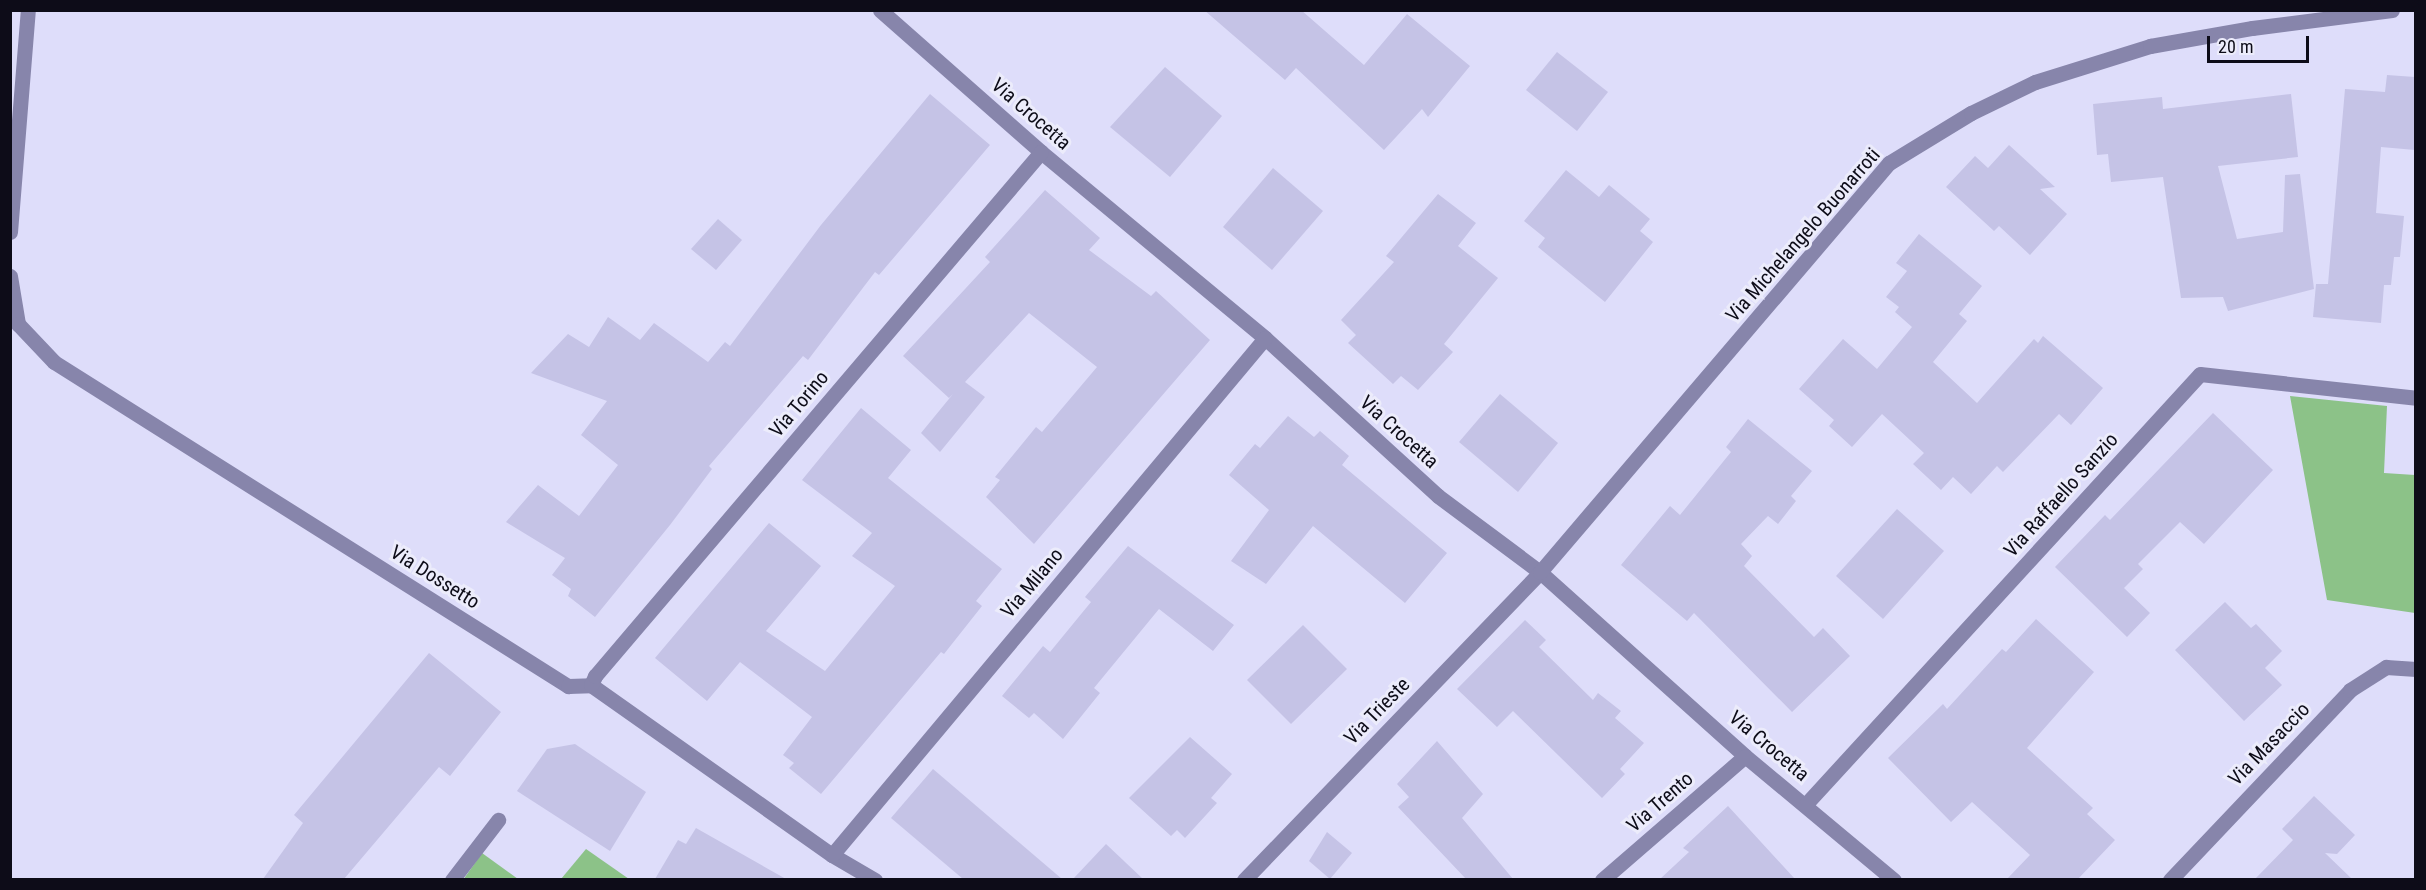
<!DOCTYPE html>
<html>
<head>
<meta charset="utf-8">
<style>
	body { margin:0 }
	#map { position:relative; width:2426px; height:890px; overflow:hidden; background:#deddfa; font-family:"Roboto Condensed",sans-serif }
	div>[style] { position:absolute }
	[style*='--x'] { left:calc(var(--x)*1px); top:calc(var(--y)*1px); width:calc(var(--w)*1px); rotate:calc(var(--a)*1deg) }
	.green>* { inset:0; background:#8cc288 }
	.building>* { inset:0; background:#c5c3e6 }
	.minor>* { height:15px; margin:-7.5px; padding:0 7.5px; transform-origin:7.5px; border-radius:7.5px; background:#8785ab }
	span { translate:-50% -50%; white-space:nowrap; text-align:center; line-height:1.15; -webkit-text-stroke:6px #ececfb; paint-order:stroke }
	.street-label { font-size:20px; color:#0d0c18 }
	.frame { position:absolute; inset:0; border:12px solid #0d0c18; pointer-events:none }
	.scale { position:absolute; left:2207px; top:36px; width:102px; height:27px; box-sizing:border-box; border:3px solid #0d0c18; border-top:0; padding-left:8px; font-size:18px; line-height:21px; white-space:nowrap; color:#0d0c18; -webkit-text-stroke:4px #ececfb; paint-order:stroke }
</style>
</head>
<body>
<div id="map">
	<div class="green">
		<div style="clip-path:polygon(2290px 396px,2387px 406px,2384px 473px,2415px 475px,2415px 613px,2327px 600px)"></div>
		<div style="clip-path:polygon(586px 849px,629px 879px,561px 879px)"></div>
		<div style="clip-path:polygon(482px 853px,518px 879px,463px 880px)"></div>
	</div>
	<div class="building">
		<div style="clip-path:polygon(1204px 10px,1301px 10px,1364px 65px,1407px 14px,1470px 66px,1428px 117px,1422px 109px,1384px 150px,1296px 68px,1285px 80px)"></div>
		<div style="clip-path:polygon(1557px 52px,1608px 92px,1577px 131px,1526px 90px)"></div>
		<div style="clip-path:polygon(1165px 67px,1222px 116px,1170px 177px,1110px 127px)"></div>
		<div style="clip-path:polygon(2387px 75px,2415px 77px,2415px 150px,2381px 147px,2376px 213px,2404px 216px,2400px 257px,2394px 257px,2391px 285px,2384px 285px,2381px 323px,2313px 317px,2316px 284px,2328px 284px,2345px 89px,2385px 92px)"></div>
		<div style="clip-path:polygon(930px 94px,990px 145px,879px 275px,875px 272px,808px 360px,803px 356px,709px 466px,712px 469px,670px 525px,595px 617px,568px 596px,571px 589px,552px 575px,565px 558px,506px 522px,538px 485px,579px 516px,618px 465px,581px 435px,607px 401px,531px 373px,568px 334px,589px 347px,608px 317px,640px 340px,654px 323px,708px 362px,725px 342px,730px 346px,821px 225px)"></div>
		<div style="clip-path:polygon(2291px 94px,2298px 157px,2218px 166px,2237px 239px,2283px 232px,2285px 175px,2300px 174px,2314px 289px,2228px 311px,2223px 297px,2181px 298px,2163px 177px,2111px 182px,2108px 154px,2097px 155px,2093px 104px,2162px 97px,2163px 109px)"></div>
		<div style="clip-path:polygon(2009px 145px,2055px 187px,2040px 189px,2067px 214px,2030px 255px,1999px 226px,1994px 231px,1946px 187px,1975px 156px,1988px 168px)"></div>
		<div style="clip-path:polygon(1273px 168px,1323px 211px,1272px 270px,1223px 227px)"></div>
		<div style="clip-path:polygon(1566px 170px,1599px 197px,1609px 185px,1650px 219px,1640px 231px,1653px 242px,1605px 302px,1538px 247px,1545px 238px,1524px 221px)"></div>
		<div style="clip-path:polygon(1045px 190px,1100px 238px,1089px 250px,1151px 296px,1156px 291px,1210px 340px,1034px 544px,986px 497px,1000px 480px,995px 477px,1036px 427px,1042px 432px,1097px 367px,1029px 313px,965px 382px,985px 397px,940px 452px,921px 433px,953px 394px,949px 398px,903px 356px,990px 262px,985px 257px)"></div>
		<div style="clip-path:polygon(1438px 194px,1476px 223px,1458px 246px,1498px 278px,1444px 344px,1453px 352px,1418px 390px,1401px 376px,1393px 384px,1348px 343px,1356px 335px,1341px 320px,1394px 262px,1386px 256px)"></div>
		<div style="clip-path:polygon(718px 219px,742px 240px,716px 270px,691px 249px)"></div>
		<div style="clip-path:polygon(1919px 234px,1982px 286px,1959px 314px,1967px 321px,1933px 362px,1977px 403px,2034px 339px,2038px 343px,2043px 336px,2103px 388px,2071px 425px,2059px 414px,2003px 472px,1997px 466px,1971px 494px,1953px 477px,1941px 490px,1913px 464px,1924px 453px,1882px 414px,1852px 447px,1829px 426px,1834px 420px,1799px 389px,1843px 339px,1877px 369px,1912px 327px,1895px 312px,1899px 307px,1886px 297px,1907px 271px,1896px 263px)"></div>
		<div style="clip-path:polygon(1500px 394px,1558px 443px,1518px 492px,1459px 442px)"></div>
		<div style="clip-path:polygon(861px 408px,911px 450px,888px 478px,1002px 569px,976px 601px,982px 606px,944px 654px,941px 652px,821px 794px,789px 768px,794px 763px,783px 755px,812px 717px,740px 662px,707px 701px,655px 658px,769px 523px,821px 566px,766px 631px,825px 671px,895px 586px,852px 556px,872px 533px,802px 480px)"></div>
		<div style="clip-path:polygon(2213px 413px,2273px 470px,2204px 544px,2180px 522px,2138px 564px,2143px 569px,2124px 588px,2150px 613px,2127px 637px,2055px 567px,2105px 515px,2110px 520px)"></div>
		<div style="clip-path:polygon(1288px 416px,1314px 437px,1320px 431px,1349px 456px,1342px 465px,1447px 553px,1405px 603px,1313px 526px,1266px 584px,1231px 561px,1269px 510px,1229px 475px,1255px 444px,1260px 448px)"></div>
		<div style="clip-path:polygon(1748px 419px,1812px 471px,1791px 496px,1796px 501px,1778px 524px,1768px 516px,1741px 544px,1752px 556px,1744px 566px,1814px 637px,1823px 628px,1850px 656px,1792px 712px,1694px 613px,1687px 621px,1621px 565px,1670px 506px,1680px 515px,1731px 452px,1726px 447px)"></div>
		<div style="clip-path:polygon(1897px 509px,1944px 551px,1883px 619px,1836px 576px)"></div>
		<div style="clip-path:polygon(1128px 546px,1234px 625px,1213px 651px,1159px 609px,1094px 688px,1100px 693px,1063px 739px,1034px 713px,1029px 718px,1002px 696px,1043px 646px,1050px 652px,1091px 602px,1085px 597px)"></div>
		<div style="clip-path:polygon(2225px 602px,2251px 628px,2256px 624px,2282px 651px,2265px 668px,2282px 685px,2244px 721px,2175px 650px)"></div>
		<div style="clip-path:polygon(2036px 619px,2094px 672px,2027px 748px,2093px 808px,2087px 814px,2115px 840px,2078px 879px,2007px 879px,2030px 855px,1972px 802px,1951px 822px,1888px 758px,1943px 704px,1947px 709px,2002px 649px,2006px 652px)"></div>
		<div style="clip-path:polygon(1525px 620px,1546px 640px,1539px 647px,1593px 700px,1598px 693px,1621px 711px,1615px 718px,1644px 743px,1620px 769px,1625px 774px,1602px 798px,1513px 711px,1497px 727px,1457px 689px)"></div>
		<div style="clip-path:polygon(1303px 625px,1347px 669px,1291px 724px,1247px 680px)"></div>
		<div style="clip-path:polygon(429px 653px,501px 712px,450px 776px,439px 767px,344px 879px,263px 879px,303px 823px,294px 815px)"></div>
		<div style="clip-path:polygon(1190px 737px,1232px 774px,1211px 798px,1217px 803px,1185px 838px,1177px 830px,1171px 836px,1129px 798px)"></div>
		<div style="clip-path:polygon(1437px 741px,1483px 794px,1462px 818px,1513px 879px,1466px 879px,1398px 807px,1409px 797px,1397px 784px)"></div>
		<div style="clip-path:polygon(575px 744px,646px 792px,610px 851px,517px 791px,547px 749px)"></div>
		<div style="clip-path:polygon(933px 769px,1062px 879px,963px 879px,891px 818px)"></div>
		<div style="clip-path:polygon(2314px 796px,2355px 835px,2337px 854px,2325px 853px,2352px 879px,2255px 879px,2293px 840px,2282px 829px)"></div>
		<div style="clip-path:polygon(1728px 806px,1795px 879px,1660px 879px,1689px 852px,1683px 848px)"></div>
		<div style="clip-path:polygon(696px 828px,786px 879px,655px 879px,678px 840px,686px 844px)"></div>
		<div style="clip-path:polygon(1327px 832px,1352px 853px,1330px 879px,1309px 861px)"></div>
		<div style="clip-path:polygon(1106px 844px,1143px 879px,1073px 879px)"></div>
	</div>
	<div class="minor">
		<div style="--x:880;--y:10;--w:215;--a:41.4"></div>
		<div style="--x:1041;--y:152;--w:291;--a:39.7"></div>
		<div style="--x:1265;--y:338;--w:234;--a:42.4"></div>
		<div style="--x:1438;--y:496;--w:127;--a:36.7"></div>
		<div style="--x:1540;--y:572;--w:275;--a:41.9"></div>
		<div style="--x:1745;--y:756;--w:194;--a:39.8"></div>
		<div style="--x:10;--y:232;--w:223;--a:-85.4"></div>
		<div style="--x:10;--y:276;--w:49;--a:80.5"></div>
		<div style="--x:18;--y:324;--w:52;--a:46.5"></div>
		<div style="--x:54;--y:362;--w:608;--a:32.23"></div>
		<div style="--x:568;--y:686;--w:23;--a:-2"></div>
		<div style="--x:591;--y:685;--w:295;--a:35.2"></div>
		<div style="--x:832;--y:855;--w:50;--a:30.2"></div>
		<div style="--x:591;--y:685;--w:10;--a:-66"></div>
		<div style="--x:595;--y:676;--w:688;--a:-49.6"></div>
		<div style="--x:1806;--y:804;--w:583;--a:-47.5"></div>
		<div style="--x:2200;--y:374;--w:217;--a:6.3"></div>
		<div style="--x:832;--y:855;--w:674;--a:-50.05"></div>
		<div style="--x:452;--y:880;--w:76;--a:-52.5"></div>
		<div style="--x:1244;--y:880;--w:427;--a:-46.1"></div>
		<div style="--x:1540;--y:572;--w:538;--a:-49.53"></div>
		<div style="--x:1889;--y:163;--w:96;--a:-31.4"></div>
		<div style="--x:1971;--y:113;--w:71;--a:-25.8"></div>
		<div style="--x:2035;--y:82;--w:121;--a:-17.4"></div>
		<div style="--x:2150;--y:46;--w:104;--a:-10"></div>
		<div style="--x:2252;--y:28;--w:141;--a:-7.3"></div>
		<div style="--x:1602;--y:880;--w:189;--a:-40.9"></div>
		<div style="--x:2170;--y:880;--w:262;--a:-46.5"></div>
		<div style="--x:2350;--y:690;--w:43;--a:-32.6"></div>
		<div style="--x:2386;--y:667;--w:30;--a:4"></div>
	</div>
	<div class="street-label">
		<span style="left:1031px;top:114px;rotate:41deg">Via Crocetta</span>
		<span style="left:1803px;top:235px;rotate:-49deg">Via Michelangelo Buonarroti</span>
		<span style="left:799px;top:404px;rotate:-50deg">Via Torino</span>
		<span style="left:1399px;top:432px;rotate:42deg">Via Crocetta</span>
		<span style="left:2061px;top:495px;rotate:-48deg">Via Raffaello Sanzio</span>
		<span style="left:435px;top:577px;rotate:32deg">Via Dossetto</span>
		<span style="left:1032px;top:583px;rotate:-50deg">Via Milano</span>
		<span style="left:1377px;top:711px;rotate:-46deg">Via Trieste</span>
		<span style="left:2269px;top:744px;rotate:-46deg">Via Masaccio</span>
		<span style="left:1769px;top:746px;rotate:40deg">Via Crocetta</span>
		<span style="left:1660px;top:802px;rotate:-41deg">Via Trento</span>
	</div>
	<div class="frame"></div>
	<div class="scale">20 m</div>
</div>
</body>
</html>
